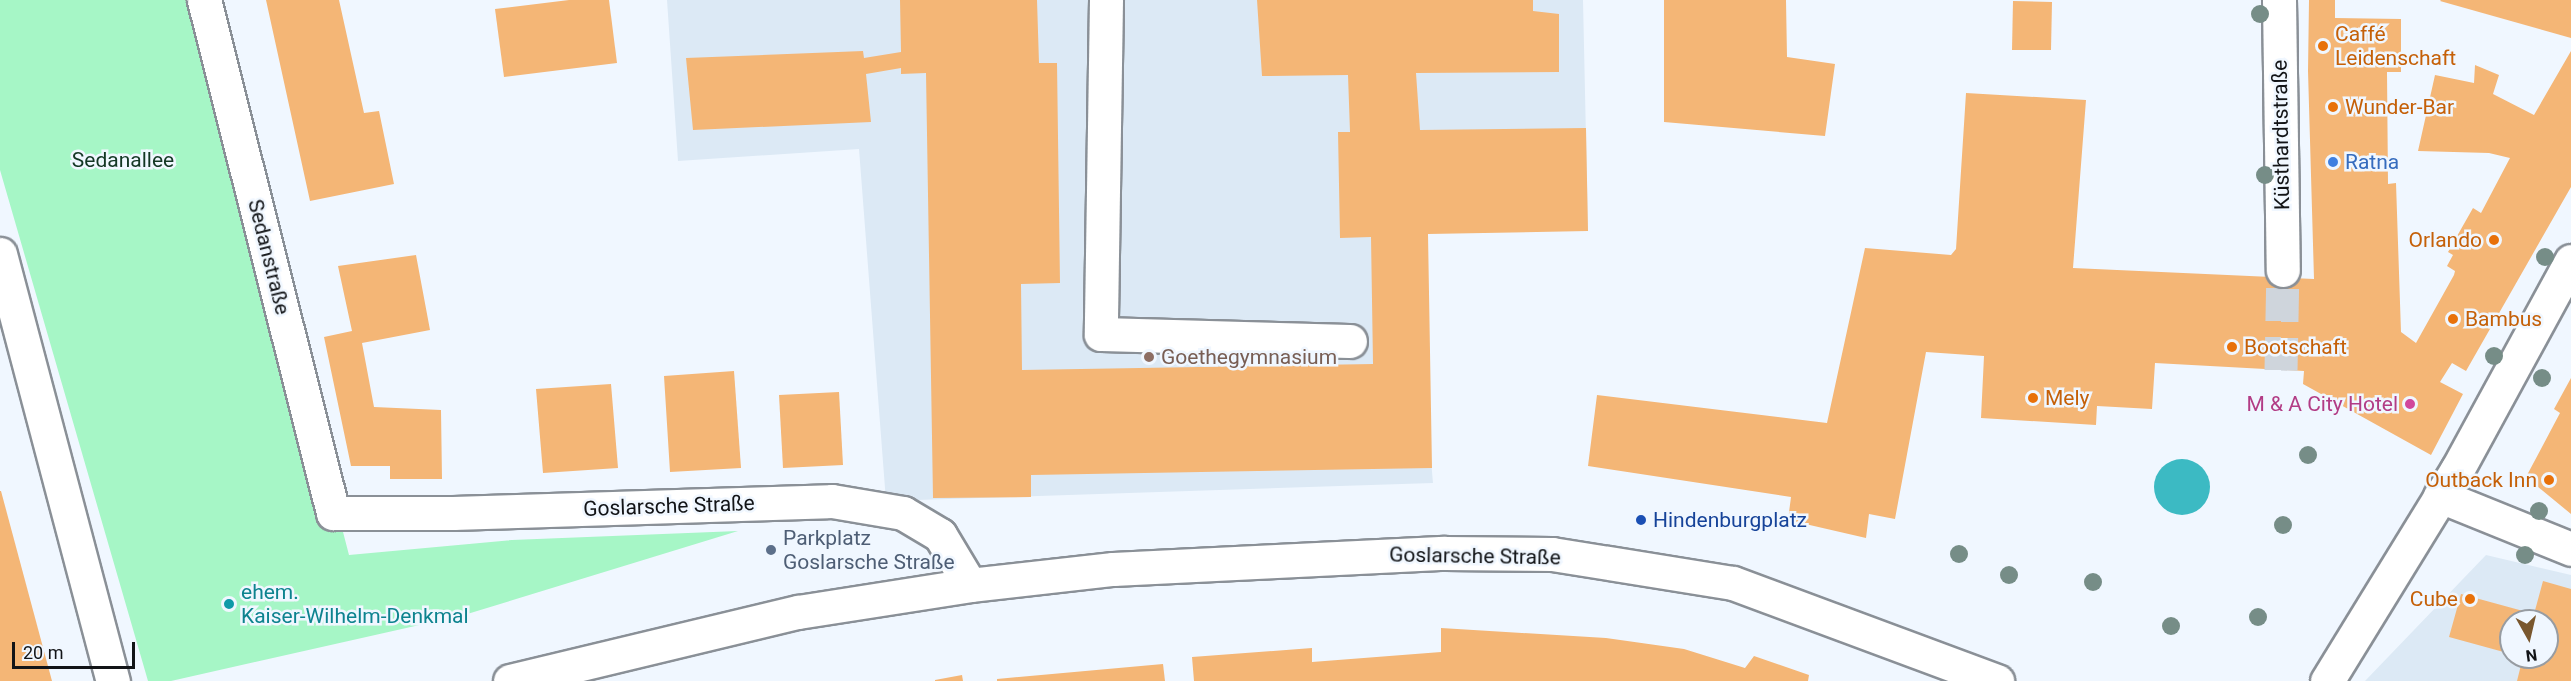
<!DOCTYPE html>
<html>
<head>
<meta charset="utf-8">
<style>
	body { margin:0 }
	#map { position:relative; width:2571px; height:681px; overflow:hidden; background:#f0f7ff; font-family:Roboto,sans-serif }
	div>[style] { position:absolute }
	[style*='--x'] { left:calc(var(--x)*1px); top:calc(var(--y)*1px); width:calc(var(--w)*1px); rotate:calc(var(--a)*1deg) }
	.built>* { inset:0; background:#dce9f5 }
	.green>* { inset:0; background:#a6f6c6 }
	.water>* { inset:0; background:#3cbac3 }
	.round { border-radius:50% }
	.building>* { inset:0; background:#f4b676 }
	.minor-tunnel>* { height:33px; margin-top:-16.5px; transform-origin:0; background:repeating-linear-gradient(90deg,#cfd5dc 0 33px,transparent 0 49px) }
	.roads { filter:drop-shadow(2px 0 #8a9097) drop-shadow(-2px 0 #8a9097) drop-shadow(0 2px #8a9097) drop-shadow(0 -2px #8a9097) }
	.minor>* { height:33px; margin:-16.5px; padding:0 16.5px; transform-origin:16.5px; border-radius:16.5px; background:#fff }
	.major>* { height:33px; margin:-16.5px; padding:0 16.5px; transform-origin:16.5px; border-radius:16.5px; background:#fff }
	.trees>* { width:18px; height:18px; margin:-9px; border-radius:50%; background:#768d87 }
	.dots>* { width:16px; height:16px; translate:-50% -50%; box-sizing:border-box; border:3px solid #f0f7ff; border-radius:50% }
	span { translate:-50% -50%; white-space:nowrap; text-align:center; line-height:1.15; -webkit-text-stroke:5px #f0f7ff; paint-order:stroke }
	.food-label { font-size:21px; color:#c56008 }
	.left { translate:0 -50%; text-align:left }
	.right { translate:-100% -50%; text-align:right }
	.street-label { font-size:21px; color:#121417 }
	.park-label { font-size:21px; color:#133724 }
	.shop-label { font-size:21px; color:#366cbe }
	.education-label { font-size:21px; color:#785e54 }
	.hotel-label { font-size:21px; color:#b23c85 }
	.transit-label { font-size:21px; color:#164399 }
	.service-label { font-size:21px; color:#4e5e75 }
	.culture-label { font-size:21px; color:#0d838f }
	.north { position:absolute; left:2499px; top:609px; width:60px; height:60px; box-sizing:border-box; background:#f0f7ff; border:2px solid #979ca2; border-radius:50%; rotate:172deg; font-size:16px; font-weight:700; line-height:24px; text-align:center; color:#121417 }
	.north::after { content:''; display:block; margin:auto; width:21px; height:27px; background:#79572e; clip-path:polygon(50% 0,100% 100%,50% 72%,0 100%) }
	.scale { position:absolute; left:12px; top:642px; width:123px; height:27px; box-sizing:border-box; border:3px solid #121417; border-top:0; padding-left:8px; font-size:18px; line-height:21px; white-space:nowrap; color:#121417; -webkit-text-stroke:4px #f0f7ff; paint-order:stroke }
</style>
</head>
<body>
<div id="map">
	<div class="built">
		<div style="clip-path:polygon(667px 0,1583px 0,1588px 230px,1411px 227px,1433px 483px,886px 501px,859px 149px,678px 161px)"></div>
		<div style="clip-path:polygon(evenodd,2486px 555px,2571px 575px,2571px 681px,2365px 681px,2486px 555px,2511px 621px,2547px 621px,2547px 657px,2511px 657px,2511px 621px)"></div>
	</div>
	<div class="green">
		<div style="clip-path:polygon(0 0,205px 0,349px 555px,512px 540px,738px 531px,464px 615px,171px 681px,148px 681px,0 170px)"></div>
	</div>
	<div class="water">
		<div class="round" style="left:2154px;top:459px;width:56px;height:56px"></div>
	</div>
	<div class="building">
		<div style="clip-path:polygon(266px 0,339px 0,364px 113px,379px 111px,394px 184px,310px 201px)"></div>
		<div style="clip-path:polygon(569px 0,609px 0,617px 63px,504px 77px,495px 9px)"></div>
		<div style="clip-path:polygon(900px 0,1037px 0,1039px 63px,1057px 63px,1060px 283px,1021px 284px,1022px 370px,1373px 364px,1371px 237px,1340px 238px,1338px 132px,1350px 132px,1348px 75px,1262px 76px,1257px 0,1533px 0,1533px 11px,1559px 14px,1559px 72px,1416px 73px,1420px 130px,1586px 128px,1588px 231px,1428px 234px,1432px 468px,1031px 475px,1031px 497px,933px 498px,926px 73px,901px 74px,901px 68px,866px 74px,871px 122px,693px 130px,686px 58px,863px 51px,864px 58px,901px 52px)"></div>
		<div style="clip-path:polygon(1664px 0,1786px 0,1787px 57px,1835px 64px,1825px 136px,1664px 122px)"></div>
		<div style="clip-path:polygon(2309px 0,2335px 0,2335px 18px,2401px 19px,2401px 72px,2387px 72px,2388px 184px,2396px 183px,2401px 332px,2416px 343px,2454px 275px,2455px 271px,2447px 266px,2453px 255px,2448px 252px,2473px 208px,2481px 213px,2510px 158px,2489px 153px,2418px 151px,2435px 75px,2474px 83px,2475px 65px,2499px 75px,2493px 94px,2534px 115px,2571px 51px,2571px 187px,2466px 371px,2452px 363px,2440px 382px,2463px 394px,2431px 455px,2303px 384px,2304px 371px,2155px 363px,2152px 409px,2097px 406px,2096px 425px,1981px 418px,1984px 356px,1926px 352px,1895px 519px,1869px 514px,1866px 538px,1788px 520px,1791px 497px,1588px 466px,1597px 395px,1827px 423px,1865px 248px,1951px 255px,1956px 249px,1966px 93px,2086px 100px,2073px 268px,2314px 279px,2308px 71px)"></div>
		<div style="clip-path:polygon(2441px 0,2571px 0,2571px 38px,2440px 1px)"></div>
		<div style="clip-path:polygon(2013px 1px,2052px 2px,2051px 50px,2012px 50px)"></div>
		<div style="clip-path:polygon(416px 255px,430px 330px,362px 343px,374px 407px,441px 410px,442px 479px,390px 479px,390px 466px,351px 466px,324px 337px,352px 331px,338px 266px)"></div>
		<div style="clip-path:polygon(734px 371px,741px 468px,670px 472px,664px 376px)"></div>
		<div style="clip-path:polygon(2571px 378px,2571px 514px,2526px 477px,2560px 413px,2554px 409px)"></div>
		<div style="clip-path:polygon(611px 384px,618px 468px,543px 473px,536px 389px)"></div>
		<div style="clip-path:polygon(839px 392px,843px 465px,783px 468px,779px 395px)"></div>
		<div style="clip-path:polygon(0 491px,1px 491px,52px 681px,0 681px)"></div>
		<div style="clip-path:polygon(2543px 581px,2571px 589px,2571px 681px,2517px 681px,2523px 657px,2547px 657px,2547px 621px,2511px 621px,2511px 654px,2449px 637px,2461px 594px,2534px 614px)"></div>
		<div style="clip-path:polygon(1441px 628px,1606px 638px,1684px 649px,1745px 668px,1754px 656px,1809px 675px,1808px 681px,1194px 681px,1192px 657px,1312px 648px,1312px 662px,1441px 652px)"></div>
		<div style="clip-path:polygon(1163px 664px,1165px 681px,997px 681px,997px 679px)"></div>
		<div style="clip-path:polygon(962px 675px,963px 681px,935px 681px,935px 680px)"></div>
	</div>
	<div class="minor-tunnel">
		<div style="--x:2281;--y:370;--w:100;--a:-88.9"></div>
	</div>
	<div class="roads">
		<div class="minor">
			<div style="--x:204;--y:0;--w:529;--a:75.88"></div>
			<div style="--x:333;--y:513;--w:120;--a:0"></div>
			<div style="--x:453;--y:513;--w:379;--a:-1.8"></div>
			<div style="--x:832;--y:501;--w:72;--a:9.6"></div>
			<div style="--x:903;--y:513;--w:43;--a:30.7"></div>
			<div style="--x:940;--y:535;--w:58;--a:59"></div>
			<div style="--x:1106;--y:0;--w:334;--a:90.9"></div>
			<div style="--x:1101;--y:334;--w:249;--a:1.6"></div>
			<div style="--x:2279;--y:0;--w:270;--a:89.2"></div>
			<div style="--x:0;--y:254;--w:442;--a:75.2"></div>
			<div style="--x:2440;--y:496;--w:141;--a:22"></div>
			<div style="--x:2327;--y:681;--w:248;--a:-58.4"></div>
			<div style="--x:2457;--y:470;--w:238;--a:-61.4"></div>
		</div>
		<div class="major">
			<div style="--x:510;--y:681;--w:296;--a:-13.5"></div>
			<div style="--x:798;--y:612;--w:174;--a:-8.9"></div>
			<div style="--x:970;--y:585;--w:144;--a:-6.4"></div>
			<div style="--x:1113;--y:569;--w:332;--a:-2.8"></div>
			<div style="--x:1445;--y:553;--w:107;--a:0.5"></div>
			<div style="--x:1552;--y:554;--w:183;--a:9.1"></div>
			<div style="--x:1733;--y:583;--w:282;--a:20.4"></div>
		</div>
	</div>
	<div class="trees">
		<div style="left:2260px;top:14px"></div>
		<div style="left:2265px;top:175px"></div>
		<div style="left:2545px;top:257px"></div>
		<div style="left:2494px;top:356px"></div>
		<div style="left:2542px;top:378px"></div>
		<div style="left:2308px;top:455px"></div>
		<div style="left:2539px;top:511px"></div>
		<div style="left:2283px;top:525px"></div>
		<div style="left:1959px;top:554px"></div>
		<div style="left:2525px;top:555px"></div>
		<div style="left:2009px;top:575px"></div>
		<div style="left:2093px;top:582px"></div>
		<div style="left:2258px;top:617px"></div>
		<div style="left:2171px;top:626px"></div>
	</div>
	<div class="dots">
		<div style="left:2323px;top:46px;background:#e8710a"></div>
		<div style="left:2333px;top:107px;background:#e8710a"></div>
		<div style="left:2333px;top:162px;background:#3f7fe0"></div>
		<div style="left:2494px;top:240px;background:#e8710a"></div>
		<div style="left:2453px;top:319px;background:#e8710a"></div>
		<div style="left:2232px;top:347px;background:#e8710a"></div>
		<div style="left:1149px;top:357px;background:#8d6e63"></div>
		<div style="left:2033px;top:398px;background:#e8710a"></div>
		<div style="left:2410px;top:404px;background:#d1479c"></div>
		<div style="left:2549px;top:480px;background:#e8710a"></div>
		<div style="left:1641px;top:520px;background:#1a4fb4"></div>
		<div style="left:771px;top:550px;background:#5c6f8a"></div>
		<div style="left:2470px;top:599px;background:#e8710a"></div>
		<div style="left:229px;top:604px;background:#0f9aa8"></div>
	</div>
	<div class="food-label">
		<span class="left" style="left:2335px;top:46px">Caffé<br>Leidenschaft</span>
		<span class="left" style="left:2345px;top:107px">Wunder-Bar</span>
		<span class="right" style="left:2482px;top:240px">Orlando</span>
		<span class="left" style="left:2465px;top:319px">Bambus</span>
		<span class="left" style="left:2244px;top:347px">Bootschaft</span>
		<span class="left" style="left:2045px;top:398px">Mely</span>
		<span class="right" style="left:2537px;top:480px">Outback Inn</span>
		<span class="right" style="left:2458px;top:599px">Cube</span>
	</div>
	<div class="street-label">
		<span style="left:2281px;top:135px;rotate:-91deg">Küsthardtstraße</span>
		<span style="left:269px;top:257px;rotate:76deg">Sedanstraße</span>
		<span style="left:669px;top:506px;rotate:-2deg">Goslarsche Straße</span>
		<span style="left:1475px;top:556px;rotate:1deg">Goslarsche Straße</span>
	</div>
	<div class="park-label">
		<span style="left:123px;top:160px">Sedanallee</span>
	</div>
	<div class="shop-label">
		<span class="left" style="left:2345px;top:162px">Ratna</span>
	</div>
	<div class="education-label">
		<span class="left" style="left:1161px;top:357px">Goethegymnasium</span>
	</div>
	<div class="hotel-label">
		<span class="right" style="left:2398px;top:404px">M &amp; A City Hotel</span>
	</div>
	<div class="transit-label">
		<span class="left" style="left:1653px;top:520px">Hindenburgplatz</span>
	</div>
	<div class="service-label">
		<span class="left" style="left:783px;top:550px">Parkplatz<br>Goslarsche Straße</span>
	</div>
	<div class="culture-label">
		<span class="left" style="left:241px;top:604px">ehem.<br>Kaiser-Wilhelm-Denkmal</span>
	</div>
	<div class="north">N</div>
	<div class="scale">20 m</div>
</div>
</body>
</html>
